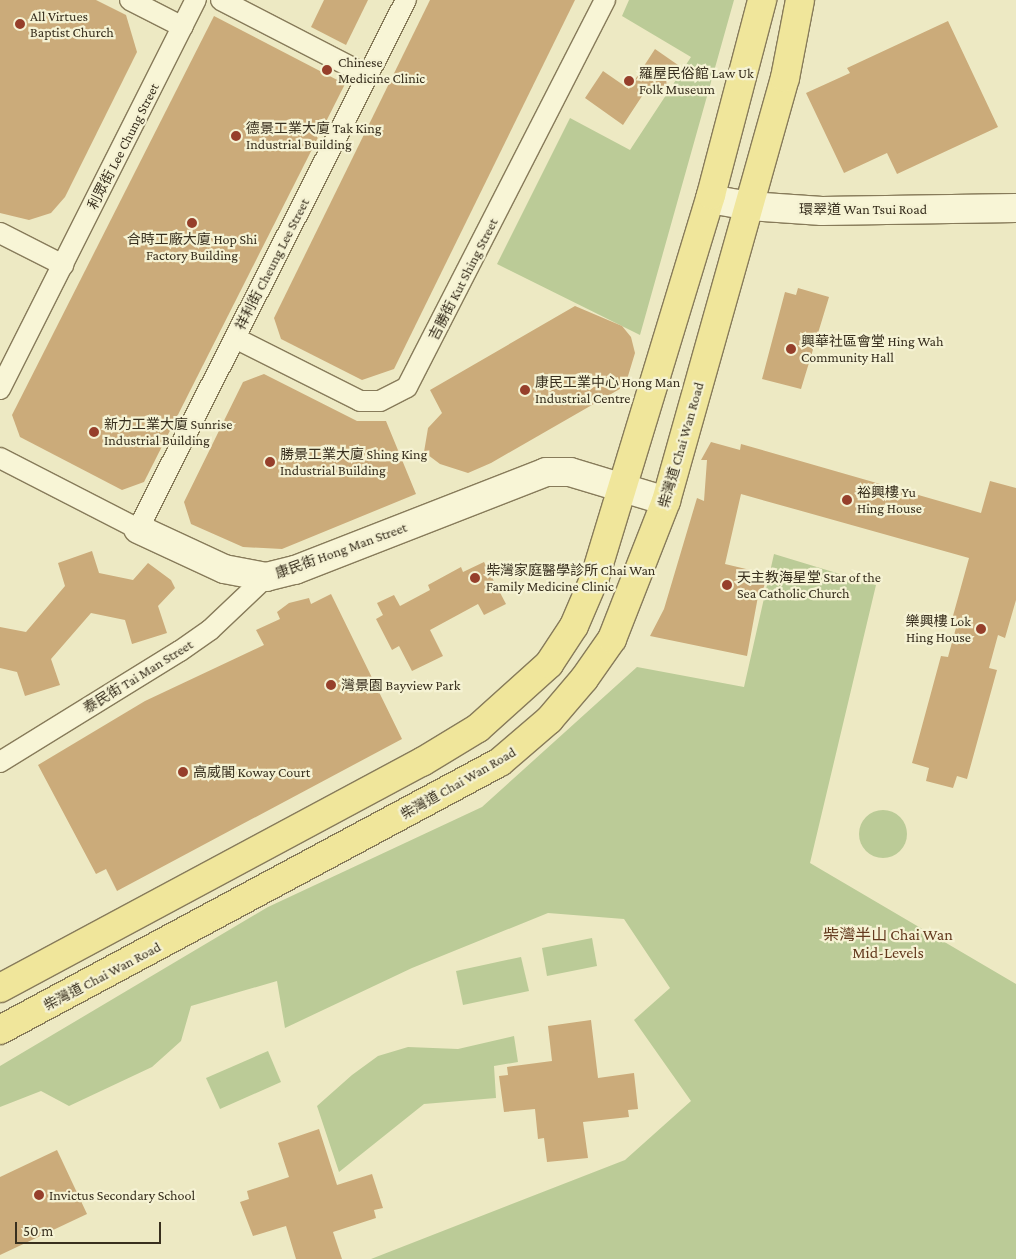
<!DOCTYPE html>
<html>
<head>
<meta charset="utf-8">
<style>
	body { margin:0 }
	#map { position:relative; width:1016px; height:1259px; overflow:hidden; background:#ede9c3; font-family:"Crimson Pro","Noto Sans TC",serif }
	div>[style] { position:absolute }
	[style*='--x'] { left:calc(var(--x)*1px); top:calc(var(--y)*1px); width:calc(var(--w)*1px); rotate:calc(var(--a)*1deg) }
	.green>* { inset:0; background:#bbcb97 }
	.round { border-radius:50% }
	.building>* { inset:0; background:#cbab7a }
	.roads { filter:drop-shadow(1px 0 #877b5a) drop-shadow(-1px 0 #877b5a) drop-shadow(0 1px #877b5a) drop-shadow(0 -1px #877b5a) }
	.street>* { height:20px; margin:-10px; padding:0 10px; transform-origin:10px; border-radius:10px; background:#f8f5d6 }
	.secondary>* { height:28px; margin:-14px; padding:0 14px; transform-origin:14px; border-radius:14px; background:#f8f5d6 }
	.primary>* { height:28px; margin:-14px; padding:0 14px; transform-origin:14px; border-radius:14px; background:#f0e69b }
	.dots>* { width:14px; height:14px; translate:-50% -50%; box-sizing:border-box; border:2px solid #f5f2d3; border-radius:50% }
	span { translate:-50% -50%; white-space:nowrap; text-align:center; line-height:1.15; -webkit-text-stroke:4.5px #f5f2d3; paint-order:stroke }
	.poi-label { font-size:14px; color:#382f1e }
	.left { translate:0 -50%; text-align:left }
	.right { translate:-100% -50%; text-align:right }
	.street-label { font-size:14px; color:#382f1e }
	.quarter-label { font-size:16px; color:#643a1e }
	.scale { position:absolute; left:15px; top:1222px; width:146px; height:22px; box-sizing:border-box; border:2px solid #382f1e; border-top:0; padding-left:6px; font-size:15px; line-height:18px; white-space:nowrap; color:#382f1e; -webkit-text-stroke:4px #f5f2d3; paint-order:stroke }
</style>
</head>
<body>
<div id="map">
	<div class="green">
		<div style="clip-path:polygon(629px 0,734px 0,640px 335px,497px 264px,570px 118px,630px 150px,691px 57px,622px 16px)"></div>
		<div style="clip-path:polygon(774px 554px,876px 585px,810px 863px,1016px 984px,1016px 1259px,371px 1259px,625px 1160px,691px 1101px,634px 1020px,670px 988px,624px 919px,548px 913px,412px 968px,285px 1028px,277px 981px,191px 1006px,181px 1041px,152px 1067px,69px 1106px,41px 1091px,0 1107px,0 1066px,268px 907px,482px 807px,637px 667px,744px 687px)"></div>
		<div class="round" style="left:859px;top:810px;width:48px;height:48px"></div>
		<div style="clip-path:polygon(592px 938px,597px 966px,547px 976px,542px 948px)"></div>
		<div style="clip-path:polygon(521px 957px,529px 991px,463px 1005px,456px 971px)"></div>
		<div style="clip-path:polygon(514px 1036px,518px 1062px,494px 1066px,496px 1098px,424px 1104px,339px 1172px,317px 1106px,352px 1075px,378px 1056px,408px 1047px,458px 1049px)"></div>
		<div style="clip-path:polygon(268px 1051px,281px 1082px,220px 1109px,206px 1078px)"></div>
	</div>
	<div class="building">
		<div style="clip-path:polygon(0 0,96px 0,126px 15px,137px 52px,65px 197px,51px 213px,29px 220px,0 213px)"></div>
		<div style="clip-path:polygon(324px 0,368px 0,346px 45px,311px 27px)"></div>
		<div style="clip-path:polygon(430px 0,575px 0,394px 369px,362px 380px,281px 339px,274px 318px)"></div>
		<div style="clip-path:polygon(214px 16px,345px 84px,144px 482px,122px 490px,20px 437px,12px 415px)"></div>
		<div style="clip-path:polygon(948px 21px,998px 127px,897px 174px,887px 153px,844px 173px,806px 93px,850px 73px,847px 68px)"></div>
		<div style="clip-path:polygon(655px 49px,678px 65px,660px 94px,648px 87px,623px 125px,585px 98px,603px 71px,629px 89px)"></div>
		<div style="clip-path:polygon(798px 288px,829px 297px,801px 389px,762px 379px,785px 292px,796px 295px)"></div>
		<div style="clip-path:polygon(575px 306px,622px 326px,631px 337px,635px 353px,625px 386px,491px 463px,468px 473px,440px 464px,424px 452px,428px 428px,442px 413px,430px 390px)"></div>
		<div style="clip-path:polygon(264px 374px,357px 421px,386px 421px,416px 494px,282px 549px,243px 547px,191px 524px,184px 502px,243px 382px)"></div>
		<div style="clip-path:polygon(711px 442px,740px 450px,741px 444px,981px 513px,990px 481px,1016px 488px,1016px 600px,1005px 638px,998px 635px,989px 668px,997px 670px,967px 779px,957px 776px,953px 788px,926px 781px,929px 768px,912px 763px,941px 656px,948px 657px,957px 624px,951px 623px,969px 558px,741px 494px,725px 564px,767px 574px,763px 591px,759px 591px,747px 656px,650px 636px,664px 609px,697px 498px,704px 501px,707px 460px,701px 460px)"></div>
		<div style="clip-path:polygon(92px 551px,99px 573px,133px 580px,148px 563px,171px 580px,175px 588px,158px 606px,167px 633px,132px 644px,125px 620px,91px 613px,51px 659px,60px 685px,25px 696px,17px 672px,0 668px,0 627px,26px 632px,65px 586px,58px 563px)"></div>
		<div style="clip-path:polygon(484px 562px,506px 604px,484px 615px,478px 604px,430px 630px,443px 656px,412px 671px,399px 646px,392px 650px,376px 619px,383px 615px,377px 603px,394px 595px,400px 606px,430px 590px,428px 585px,461px 567px,463px 572px)"></div>
		<div style="clip-path:polygon(331px 594px,402px 739px,117px 891px,106px 869px,96px 874px,38px 765px,145px 701px,264px 645px,256px 630px,280px 619px,277px 612px,289px 603px,309px 598px,311px 604px)"></div>
		<div style="clip-path:polygon(591px 1020px,598px 1078px,634px 1073px,638px 1109px,628px 1110px,629px 1117px,583px 1122px,588px 1158px,547px 1162px,544px 1138px,538px 1139px,535px 1109px,504px 1112px,499px 1076px,508px 1075px,507px 1067px,552px 1061px,548px 1026px)"></div>
		<div style="clip-path:polygon(319px 1129px,337px 1185px,372px 1174px,383px 1208px,374px 1210px,376px 1218px,333px 1232px,342px 1259px,296px 1259px,286px 1226px,253px 1236px,240px 1202px,249px 1199px,247px 1191px,289px 1177px,278px 1143px)"></div>
		<div style="clip-path:polygon(57px 1150px,87px 1214px,0 1255px,0 1177px)"></div>
	</div>
	<div class="roads">
		<div class="street">
			<div style="--x:130;--y:0;--w:59;--a:27"></div>
			<div style="--x:221;--y:0;--w:165;--a:27.3"></div>
			<div style="--x:0;--y:233;--w:71;--a:26.9"></div>
			<div style="--x:235;--y:338;--w:140;--a:26.7"></div>
			<div style="--x:360;--y:401;--w:20;--a:0"></div>
			<div style="--x:380;--y:401;--w:30;--a:-27"></div>
			<div style="--x:407;--y:387;--w:435;--a:-62.9"></div>
			<div style="--x:0;--y:389;--w:436;--a:-63.3"></div>
			<div style="--x:0;--y:458;--w:155;--a:27.2"></div>
			<div style="--x:138;--y:529;--w:593;--a:-63.13"></div>
			<div style="--x:0;--y:762;--w:211;--a:-31.7"></div>
			<div style="--x:180;--y:651;--w:37;--a:-35"></div>
			<div style="--x:210;--y:630;--w:77;--a:-43.4"></div>
		</div>
		<div class="secondary">
			<div style="--x:710;--y:199;--w:40;--a:10"></div>
			<div style="--x:749;--y:206;--w:73;--a:3.9"></div>
			<div style="--x:822;--y:211;--w:194;--a:-0.9"></div>
			<div style="--x:138;--y:529;--w:95;--a:24.9"></div>
			<div style="--x:224;--y:569;--w:43;--a:10.8"></div>
			<div style="--x:266;--y:577;--w:30;--a:-14"></div>
			<div style="--x:295;--y:570;--w:269;--a:-21.3"></div>
			<div style="--x:546;--y:472;--w:24;--a:0"></div>
			<div style="--x:570;--y:472;--w:100;--a:16.8"></div>
		</div>
		<div class="primary">
			<div style="--x:0;--y:988;--w:479;--a:-28.2"></div>
			<div style="--x:422;--y:762;--w:66;--a:-31.3"></div>
			<div style="--x:478;--y:728;--w:96;--a:-42"></div>
			<div style="--x:549;--y:664;--w:45;--a:-56.7"></div>
			<div style="--x:574;--y:626;--w:53;--a:-66.8"></div>
			<div style="--x:595;--y:577;--w:399;--a:-73.1"></div>
			<div style="--x:711;--y:195;--w:202;--a:-75.3"></div>
			<div style="--x:0;--y:1030;--w:567;--a:-28.19"></div>
			<div style="--x:500;--y:762;--w:65;--a:-40.6"></div>
			<div style="--x:549;--y:720;--w:54;--a:-49.5"></div>
			<div style="--x:584;--y:679;--w:49;--a:-55"></div>
			<div style="--x:612;--y:639;--w:148;--a:-68.6"></div>
			<div style="--x:666;--y:501;--w:439;--a:-74.3"></div>
			<div style="--x:785;--y:78;--w:79;--a:-79.1"></div>
		</div>
	</div>
	<div class="dots">
		<div style="left:20px;top:24px;background:#963f2b"></div>
		<div style="left:327px;top:70px;background:#963f2b"></div>
		<div style="left:629px;top:81px;background:#963f2b"></div>
		<div style="left:236px;top:136px;background:#963f2b"></div>
		<div style="left:192px;top:223px;background:#963f2b"></div>
		<div style="left:791px;top:349px;background:#963f2b"></div>
		<div style="left:525px;top:390px;background:#963f2b"></div>
		<div style="left:94px;top:432px;background:#963f2b"></div>
		<div style="left:270px;top:462px;background:#963f2b"></div>
		<div style="left:847px;top:500px;background:#963f2b"></div>
		<div style="left:475px;top:578px;background:#963f2b"></div>
		<div style="left:727px;top:585px;background:#963f2b"></div>
		<div style="left:981px;top:629px;background:#963f2b"></div>
		<div style="left:331px;top:685px;background:#963f2b"></div>
		<div style="left:183px;top:772px;background:#963f2b"></div>
		<div style="left:39px;top:1195px;background:#963f2b"></div>
	</div>
	<div class="poi-label">
		<span class="left" style="left:30px;top:24px">All Virtues<br>Baptist Church</span>
		<span class="left" style="left:338px;top:70px">Chinese<br>Medicine Clinic</span>
		<span class="left" style="left:639px;top:81px">羅屋民俗館 Law Uk<br>Folk Museum</span>
		<span class="left" style="left:246px;top:136px">德景工業大廈 Tak King<br>Industrial Building</span>
		<span style="left:192px;top:247px">合時工廠大廈 Hop Shi<br>Factory Building</span>
		<span class="left" style="left:801px;top:349px">興華社區會堂 Hing Wah<br>Community Hall</span>
		<span class="left" style="left:535px;top:390px">康民工業中心 Hong Man<br>Industrial Centre</span>
		<span class="left" style="left:104px;top:432px">新力工業大廈 Sunrise<br>Industrial Building</span>
		<span class="left" style="left:280px;top:462px">勝景工業大廈 Shing King<br>Industrial Building</span>
		<span class="left" style="left:857px;top:500px">裕興樓 Yu<br>Hing House</span>
		<span class="left" style="left:486px;top:578px">柴灣家庭醫學診所 Chai Wan<br>Family Medicine Clinic</span>
		<span class="left" style="left:737px;top:585px">天主教海星堂 Star of the<br>Sea Catholic Church</span>
		<span class="right" style="left:971px;top:629px">樂興樓 Lok<br>Hing House</span>
		<span class="left" style="left:341px;top:685px">灣景園 Bayview Park</span>
		<span class="left" style="left:193px;top:772px">高威閣 Koway Court</span>
		<span class="left" style="left:49px;top:1195px">Invictus Secondary School</span>
	</div>
	<div class="street-label">
		<span style="left:123px;top:146px;rotate:-63deg">利眾街 Lee Chung Street</span>
		<span style="left:863px;top:209px">環翠道 Wan Tsui Road</span>
		<span style="left:272px;top:264px;rotate:-63deg">祥利街 Cheung Lee Street</span>
		<span style="left:463px;top:279px;rotate:-63deg">吉勝街 Kut Shing Street</span>
		<span style="left:681px;top:445px;rotate:-74deg">柴灣道 Chai Wan Road</span>
		<span style="left:341px;top:550px;rotate:-20deg">康民街 Hong Man Street</span>
		<span style="left:138px;top:676px;rotate:-32deg">泰民街 Tai Man Street</span>
		<span style="left:458px;top:783px;rotate:-30deg">柴灣道 Chai Wan Road</span>
		<span style="left:102px;top:976px;rotate:-28deg">柴灣道 Chai Wan Road</span>
	</div>
	<div class="quarter-label">
		<span style="left:888px;top:944px">柴灣半山 Chai Wan<br>Mid-Levels</span>
	</div>
	<div class="scale">50 m</div>
</div>
</body>
</html>
